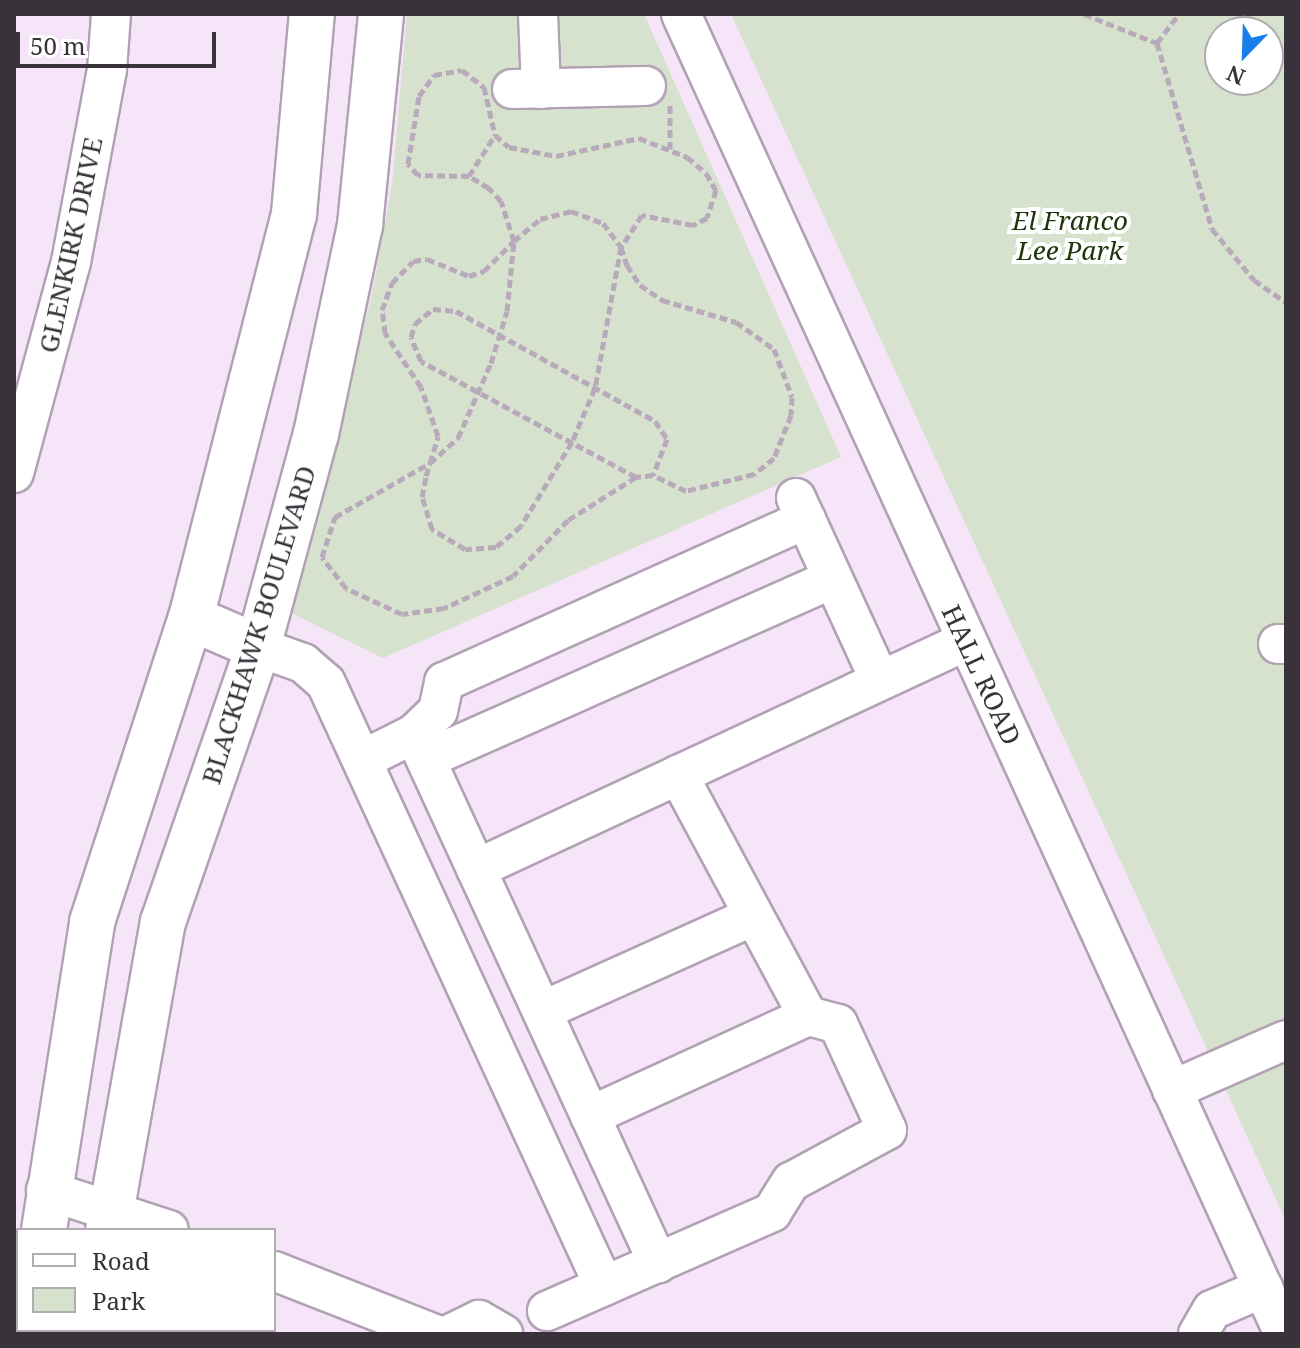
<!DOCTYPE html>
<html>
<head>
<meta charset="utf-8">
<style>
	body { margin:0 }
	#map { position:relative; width:1300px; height:1348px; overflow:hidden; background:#f6e4f9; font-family:"Noto Serif",serif }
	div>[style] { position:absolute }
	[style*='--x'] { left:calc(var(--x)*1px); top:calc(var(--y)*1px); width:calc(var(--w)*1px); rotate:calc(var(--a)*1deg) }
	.green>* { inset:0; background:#d6e2cd }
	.path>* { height:5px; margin-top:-2.5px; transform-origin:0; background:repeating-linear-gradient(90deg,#b8aabb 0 8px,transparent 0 12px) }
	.roads { filter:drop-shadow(2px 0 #b2a1b5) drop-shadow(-2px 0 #b2a1b5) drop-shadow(0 2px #b2a1b5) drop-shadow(0 -2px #b2a1b5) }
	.minor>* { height:38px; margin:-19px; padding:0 19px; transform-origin:19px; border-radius:19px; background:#fff }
	.major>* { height:44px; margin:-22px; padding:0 22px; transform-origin:22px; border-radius:22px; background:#fff }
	span { translate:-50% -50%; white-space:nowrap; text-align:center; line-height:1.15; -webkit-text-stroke:8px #fff; paint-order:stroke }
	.park-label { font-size:26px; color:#1f3509; font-style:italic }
	.street-label { font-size:26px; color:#39323b }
	.frame { position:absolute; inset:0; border:16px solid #39323b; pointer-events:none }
	.legend { position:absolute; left:16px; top:1228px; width:260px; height:104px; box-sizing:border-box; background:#fff; border:2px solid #b0adb1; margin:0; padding:10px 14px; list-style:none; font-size:24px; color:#39323b }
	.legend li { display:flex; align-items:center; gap:16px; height:40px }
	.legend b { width:40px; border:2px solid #b0adb1 }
	.north { position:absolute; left:1204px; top:16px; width:80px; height:80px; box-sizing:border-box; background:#fff; border:2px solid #b0adb1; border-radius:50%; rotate:203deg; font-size:22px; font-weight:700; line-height:32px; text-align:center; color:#39323b }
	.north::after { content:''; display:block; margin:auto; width:28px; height:36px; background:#197fe8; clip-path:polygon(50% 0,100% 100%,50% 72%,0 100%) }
	.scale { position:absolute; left:16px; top:32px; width:200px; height:36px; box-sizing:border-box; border:4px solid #39323b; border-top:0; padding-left:10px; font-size:24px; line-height:28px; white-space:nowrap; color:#39323b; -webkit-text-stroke:6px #fff; paint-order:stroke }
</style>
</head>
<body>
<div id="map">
	<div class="green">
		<div style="clip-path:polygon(407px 14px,644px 14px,841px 457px,383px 658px,289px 612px,371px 299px,392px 184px)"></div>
		<div style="clip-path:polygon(evenodd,731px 14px,1286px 14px,1286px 1221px,731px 14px,1220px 32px,1268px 32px,1268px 80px,1220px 80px,1220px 32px)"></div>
	</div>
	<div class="path">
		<div style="--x:1084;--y:14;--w:79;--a:21.7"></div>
		<div style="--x:1157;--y:43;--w:194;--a:73.5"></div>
		<div style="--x:1212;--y:229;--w:66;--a:50.5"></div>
		<div style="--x:1254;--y:280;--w:39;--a:35"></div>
		<div style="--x:1157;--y:43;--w:36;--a:-53"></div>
		<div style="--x:462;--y:70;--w:28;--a:38"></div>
		<div style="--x:484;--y:87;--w:49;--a:77.1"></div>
		<div style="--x:495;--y:135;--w:18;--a:41"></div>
		<div style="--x:509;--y:147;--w:48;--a:10.8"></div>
		<div style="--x:556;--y:156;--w:85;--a:-12.2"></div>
		<div style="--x:639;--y:138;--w:52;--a:21.6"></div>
		<div style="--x:687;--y:157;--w:25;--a:40"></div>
		<div style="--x:706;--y:173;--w:20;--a:60"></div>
		<div style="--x:716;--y:190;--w:29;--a:108"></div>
		<div style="--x:707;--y:218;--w:16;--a:153"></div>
		<div style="--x:693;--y:225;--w:52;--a:-168.9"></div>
		<div style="--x:642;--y:215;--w:38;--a:123"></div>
		<div style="--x:621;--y:247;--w:19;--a:72"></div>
		<div style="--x:627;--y:265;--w:24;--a:57"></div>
		<div style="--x:640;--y:285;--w:27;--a:34"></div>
		<div style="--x:662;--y:300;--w:77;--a:16.6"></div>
		<div style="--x:736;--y:322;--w:47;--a:35.4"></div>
		<div style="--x:774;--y:349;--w:51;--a:69.4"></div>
		<div style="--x:792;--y:397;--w:18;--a:93"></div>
		<div style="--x:791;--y:415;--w:46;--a:111.6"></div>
		<div style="--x:774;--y:458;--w:26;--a:141"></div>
		<div style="--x:754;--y:474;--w:70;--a:166"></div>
		<div style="--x:686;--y:491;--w:37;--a:-154"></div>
		<div style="--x:653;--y:475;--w:17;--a:173"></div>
		<div style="--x:636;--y:477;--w:80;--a:147.7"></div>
		<div style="--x:568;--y:520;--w:78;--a:134.5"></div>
		<div style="--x:513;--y:576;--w:76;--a:155.1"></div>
		<div style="--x:444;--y:608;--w:42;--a:171.9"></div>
		<div style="--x:402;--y:614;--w:62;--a:-155.1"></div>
		<div style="--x:346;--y:588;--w:39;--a:-128"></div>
		<div style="--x:322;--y:557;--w:42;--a:-72"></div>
		<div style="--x:335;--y:517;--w:109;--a:-29.6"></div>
		<div style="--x:430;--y:463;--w:28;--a:-73"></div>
		<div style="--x:438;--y:436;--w:52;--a:-109.1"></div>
		<div style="--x:421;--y:387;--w:65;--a:-123.7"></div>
		<div style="--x:385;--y:333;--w:23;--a:-97"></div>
		<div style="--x:382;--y:310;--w:29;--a:-70"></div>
		<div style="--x:392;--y:283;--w:30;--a:-46"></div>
		<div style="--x:413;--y:261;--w:14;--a:-8"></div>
		<div style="--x:427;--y:259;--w:45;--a:22"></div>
		<div style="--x:469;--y:276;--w:16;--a:-18"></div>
		<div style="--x:484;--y:271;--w:42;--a:-45"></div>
		<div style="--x:514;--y:241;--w:42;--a:-108"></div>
		<div style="--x:501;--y:201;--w:18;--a:-133"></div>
		<div style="--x:489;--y:188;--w:23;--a:-149"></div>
		<div style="--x:469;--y:176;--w:51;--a:-178.9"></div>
		<div style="--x:418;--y:175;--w:15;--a:-132"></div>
		<div style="--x:408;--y:164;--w:69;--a:-80.8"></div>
		<div style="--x:419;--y:96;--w:26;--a:-54"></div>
		<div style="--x:434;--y:75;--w:28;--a:-10"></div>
		<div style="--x:670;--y:149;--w:46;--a:-90"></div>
		<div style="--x:469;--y:176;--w:49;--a:-57.6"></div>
		<div style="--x:571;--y:211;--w:34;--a:21"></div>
		<div style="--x:603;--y:223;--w:30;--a:53"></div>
		<div style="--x:621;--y:247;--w:143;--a:100.4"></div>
		<div style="--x:595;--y:388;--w:59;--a:113.1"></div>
		<div style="--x:572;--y:442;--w:98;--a:121.3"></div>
		<div style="--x:521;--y:526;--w:33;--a:140"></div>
		<div style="--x:496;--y:547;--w:31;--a:176"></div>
		<div style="--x:465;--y:549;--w:39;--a:-149"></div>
		<div style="--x:432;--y:529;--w:34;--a:-107"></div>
		<div style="--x:422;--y:497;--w:21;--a:-79"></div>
		<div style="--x:426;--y:476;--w:14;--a:-73"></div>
		<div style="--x:430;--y:463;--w:38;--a:-42"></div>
		<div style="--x:458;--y:438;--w:82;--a:-66.3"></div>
		<div style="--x:491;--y:363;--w:54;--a:-72.9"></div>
		<div style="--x:507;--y:311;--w:70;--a:-84.3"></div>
		<div style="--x:514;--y:241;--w:34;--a:-40"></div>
		<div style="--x:540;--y:219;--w:32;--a:-14"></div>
		<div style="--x:636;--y:477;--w:244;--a:-151.7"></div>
		<div style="--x:421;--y:361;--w:26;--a:-113"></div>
		<div style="--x:411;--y:337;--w:14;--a:-73"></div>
		<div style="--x:415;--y:324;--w:23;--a:-40"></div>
		<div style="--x:433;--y:309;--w:23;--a:5"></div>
		<div style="--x:456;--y:311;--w:227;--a:28.9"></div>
		<div style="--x:655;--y:421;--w:22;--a:56"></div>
		<div style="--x:667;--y:439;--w:39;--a:111"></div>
	</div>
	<div class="roads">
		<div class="minor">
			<div style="--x:538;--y:14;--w:75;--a:87.7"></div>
			<div style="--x:681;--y:14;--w:1451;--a:65.45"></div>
			<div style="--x:512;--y:89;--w:134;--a:-1.3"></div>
			<div style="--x:14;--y:473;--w:219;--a:-74.9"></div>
			<div style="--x:71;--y:262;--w:195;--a:-79.4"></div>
			<div style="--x:107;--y:70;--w:56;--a:-85.9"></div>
			<div style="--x:796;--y:498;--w:201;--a:65.3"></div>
			<div style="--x:1278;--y:644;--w:8;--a:0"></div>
			<div style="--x:258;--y:647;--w:48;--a:19.6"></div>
			<div style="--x:303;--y:663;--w:30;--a:41"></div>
			<div style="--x:326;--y:683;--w:664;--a:65.25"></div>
			<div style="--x:414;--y:734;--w:583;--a:65.24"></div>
			<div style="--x:426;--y:759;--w:444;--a:-23.9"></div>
			<div style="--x:362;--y:760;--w:58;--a:-26.6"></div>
			<div style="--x:414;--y:734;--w:33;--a:-44"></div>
			<div style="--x:438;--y:711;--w:30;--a:-78"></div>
			<div style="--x:444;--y:682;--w:397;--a:-24.2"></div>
			<div style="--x:476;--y:869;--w:540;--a:-24.95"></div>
			<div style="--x:542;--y:1011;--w:229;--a:-24.2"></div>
			<div style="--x:1172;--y:1090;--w:124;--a:-23.7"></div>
			<div style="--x:590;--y:1116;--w:240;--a:-24.6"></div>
			<div style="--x:46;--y:1190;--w:129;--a:18"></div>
			<div style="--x:274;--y:1271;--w:173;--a:21.4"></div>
			<div style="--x:547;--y:1311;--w:246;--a:-23.7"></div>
			<div style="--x:772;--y:1212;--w:36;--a:-58"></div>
			<div style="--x:791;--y:1182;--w:109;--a:-28.4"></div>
			<div style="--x:887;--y:1130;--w:117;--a:-114.8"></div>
			<div style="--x:838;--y:1024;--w:31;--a:-165"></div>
			<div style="--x:808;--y:1016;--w:274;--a:-118.3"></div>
			<div style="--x:450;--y:1334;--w:32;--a:-26"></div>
			<div style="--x:479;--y:1320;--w:28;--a:30"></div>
			<div style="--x:1198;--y:1334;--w:28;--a:-60"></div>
			<div style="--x:1212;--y:1310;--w:56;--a:-23.3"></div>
		</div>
		<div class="major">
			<div style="--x:191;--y:618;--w:73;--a:23.4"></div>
			<div style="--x:44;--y:1230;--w:312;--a:-81.1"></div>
			<div style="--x:92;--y:922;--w:320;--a:-72"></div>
			<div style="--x:191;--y:618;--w:417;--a:-75.7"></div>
			<div style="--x:294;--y:214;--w:201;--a:-84.9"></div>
			<div style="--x:108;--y:1230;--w:313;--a:-79.9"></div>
			<div style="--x:163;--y:922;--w:291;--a:-70.9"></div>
			<div style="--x:258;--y:647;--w:221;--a:-74.8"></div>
			<div style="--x:316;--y:434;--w:214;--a:-78.1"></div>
			<div style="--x:360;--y:225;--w:212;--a:-84.3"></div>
			<div style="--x:36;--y:1334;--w:4;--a:-90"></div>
			<div style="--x:105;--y:1334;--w:4;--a:-90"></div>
		</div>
	</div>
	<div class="park-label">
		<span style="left:1070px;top:236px">El Franco<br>Lee Park</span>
	</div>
	<div class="street-label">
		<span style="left:71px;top:245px;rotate:-78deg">GLENKIRK DRIVE</span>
		<span style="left:259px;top:625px;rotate:-73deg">BLACKHAWK BOULEVARD</span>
		<span style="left:981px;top:675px;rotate:65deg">HALL ROAD</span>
	</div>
	<div class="frame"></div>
	<ul class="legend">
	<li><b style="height:10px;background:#fff"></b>Road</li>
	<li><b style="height:22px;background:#d6e2cd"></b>Park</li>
	</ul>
	<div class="north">N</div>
	<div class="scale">50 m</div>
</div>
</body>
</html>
